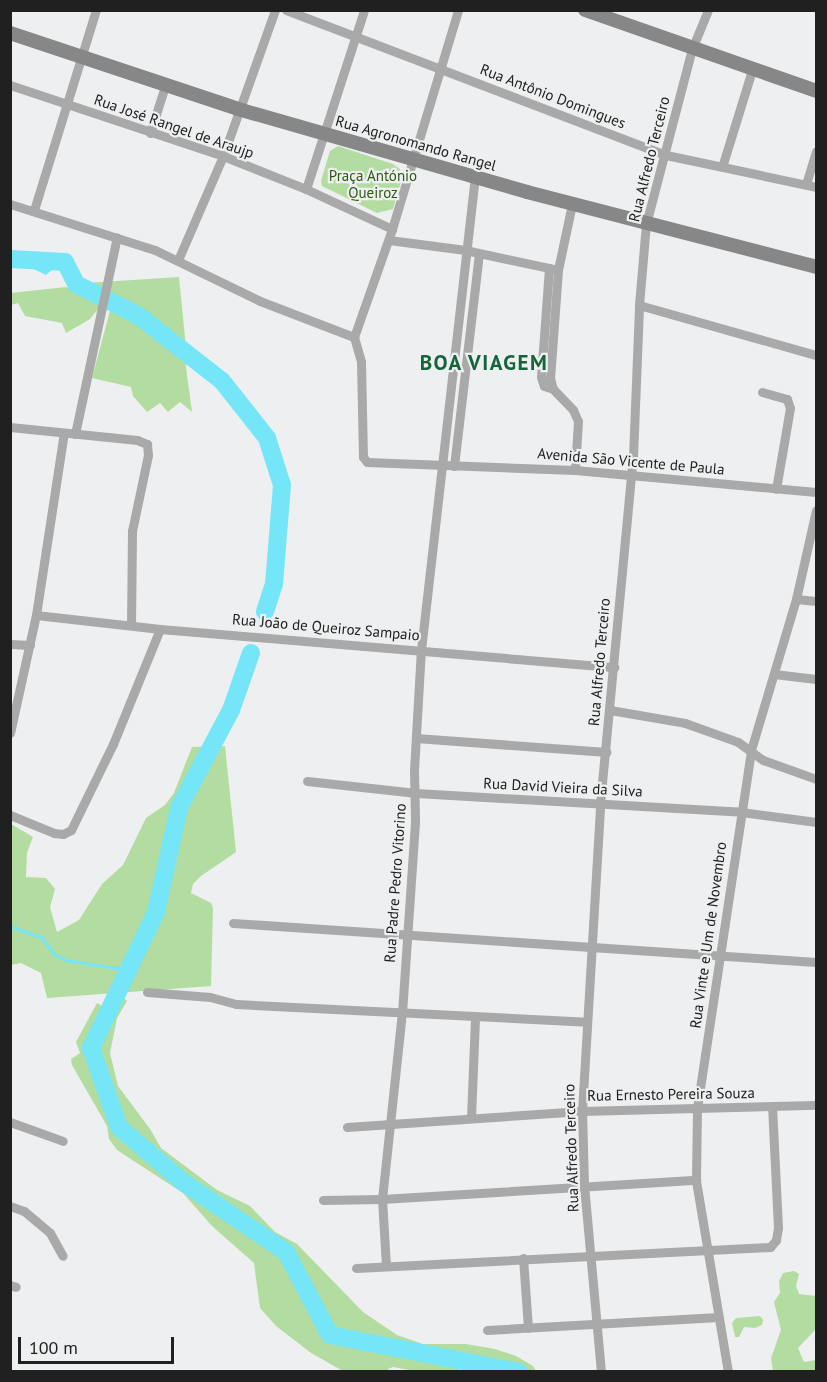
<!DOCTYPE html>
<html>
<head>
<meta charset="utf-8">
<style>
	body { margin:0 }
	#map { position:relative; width:827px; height:1382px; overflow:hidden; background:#eeeff0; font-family:"PT Sans",sans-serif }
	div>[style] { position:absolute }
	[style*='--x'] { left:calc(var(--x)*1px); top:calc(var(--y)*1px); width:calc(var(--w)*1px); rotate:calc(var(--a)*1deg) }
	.green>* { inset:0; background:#b3dca0 }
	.water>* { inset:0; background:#74e6f8 }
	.stream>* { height:3px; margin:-1.5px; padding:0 1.5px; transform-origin:1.5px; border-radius:1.5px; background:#74e6f8 }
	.river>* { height:18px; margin:-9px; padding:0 9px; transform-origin:9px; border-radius:9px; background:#74e6f8 }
	.street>* { height:9px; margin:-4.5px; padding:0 4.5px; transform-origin:4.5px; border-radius:4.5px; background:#aaa9a9 }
	.secondary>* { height:14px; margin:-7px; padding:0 7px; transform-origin:7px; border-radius:7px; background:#888787 }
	span { translate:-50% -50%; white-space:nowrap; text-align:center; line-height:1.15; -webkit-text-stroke:4.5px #eeeff0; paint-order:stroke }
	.street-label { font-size:15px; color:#202020 }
	.park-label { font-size:15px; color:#2d5813 }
	.district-label { font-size:21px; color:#16643b; font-weight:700; letter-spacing:1.5px }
	.frame { position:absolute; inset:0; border:12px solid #202020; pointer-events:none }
	.scale { position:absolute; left:18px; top:1337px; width:156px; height:27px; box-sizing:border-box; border:3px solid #202020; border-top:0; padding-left:8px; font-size:18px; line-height:21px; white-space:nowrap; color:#202020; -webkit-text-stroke:4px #eeeff0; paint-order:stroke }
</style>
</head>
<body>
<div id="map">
	<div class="green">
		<div style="clip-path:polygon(338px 146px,393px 164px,400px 169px,402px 178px,393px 209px,377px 213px,322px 186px,321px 181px,330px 151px)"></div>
		<div style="clip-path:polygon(179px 277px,186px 347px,145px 314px,86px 283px)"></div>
		<div style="clip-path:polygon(66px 287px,102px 304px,90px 319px,66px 333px,62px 323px,25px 316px,18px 303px,11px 305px,11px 293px)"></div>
		<div style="clip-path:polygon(111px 307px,137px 320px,185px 360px,192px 412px,180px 402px,168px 412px,160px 403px,147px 412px,133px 396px,131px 387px,92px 378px)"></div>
		<div style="clip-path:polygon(225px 746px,236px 852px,201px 876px,193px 884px,191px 893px,211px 903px,213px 908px,211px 986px,47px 998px,41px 973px,21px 963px,11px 965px,11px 824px,33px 837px,27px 853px,26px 877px,46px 878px,55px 889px,50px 907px,57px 932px,79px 920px,102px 884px,123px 865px,146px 818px,165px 805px,174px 793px,192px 747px)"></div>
		<div style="clip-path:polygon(123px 997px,127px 1001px,117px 1018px,110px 1053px,118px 1086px,150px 1129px,161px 1148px,217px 1190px,250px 1206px,275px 1232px,297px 1244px,363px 1312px,397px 1335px,423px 1344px,466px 1344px,495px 1349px,516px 1356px,533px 1366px,536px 1371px,476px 1371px,466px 1366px,454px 1372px,414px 1371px,393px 1367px,388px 1369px,389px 1371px,343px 1371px,311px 1353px,276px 1326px,260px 1308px,254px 1263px,212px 1226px,183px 1193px,117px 1150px,109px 1139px,107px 1126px,72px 1065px,71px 1059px,80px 1053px,76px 1042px,97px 1003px,104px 1007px)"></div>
		<div style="clip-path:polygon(794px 1271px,799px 1274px,796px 1286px,799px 1294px,816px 1296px,816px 1329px,798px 1348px,804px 1362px,816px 1360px,816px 1371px,773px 1371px,771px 1358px,781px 1330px,774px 1302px,780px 1293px,779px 1281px,783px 1273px)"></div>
		<div style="clip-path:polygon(760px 1316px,763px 1320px,762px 1325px,755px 1328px,744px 1327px,739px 1337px,735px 1337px,732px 1323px,736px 1318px)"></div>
	</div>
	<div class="water">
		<div style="clip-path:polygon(11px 255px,68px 263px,79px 283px,55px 267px,46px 275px,19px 262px,11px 262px)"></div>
	</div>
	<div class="stream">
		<div style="--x:10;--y:926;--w:33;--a:20"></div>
		<div style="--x:41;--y:937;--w:21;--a:53"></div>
		<div style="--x:54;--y:954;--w:13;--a:27"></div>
		<div style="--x:66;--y:960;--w:63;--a:9.2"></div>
	</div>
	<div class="river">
		<div style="--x:10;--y:259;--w:55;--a:3.1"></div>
		<div style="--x:65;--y:262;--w:25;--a:63"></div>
		<div style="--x:76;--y:284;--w:71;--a:26.9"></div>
		<div style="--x:139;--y:316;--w:105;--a:38.1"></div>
		<div style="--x:222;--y:381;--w:73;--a:51.7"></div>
		<div style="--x:267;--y:438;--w:49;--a:72.3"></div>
		<div style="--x:282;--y:485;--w:99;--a:94.6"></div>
		<div style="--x:274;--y:584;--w:29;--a:108"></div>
		<div style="--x:251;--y:653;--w:60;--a:109.3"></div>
		<div style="--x:231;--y:710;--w:111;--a:118"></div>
		<div style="--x:179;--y:808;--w:107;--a:102.5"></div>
		<div style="--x:156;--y:912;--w:151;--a:115.5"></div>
		<div style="--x:91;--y:1048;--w:84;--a:70.5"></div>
		<div style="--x:119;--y:1127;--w:84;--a:40.7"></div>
		<div style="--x:183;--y:1182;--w:125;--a:34.2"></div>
		<div style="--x:286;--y:1252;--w:94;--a:62.1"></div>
		<div style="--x:330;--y:1335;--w:192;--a:11.1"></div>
	</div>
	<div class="street">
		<div style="--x:286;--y:10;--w:407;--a:20.9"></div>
		<div style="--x:666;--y:155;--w:153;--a:12"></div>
		<div style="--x:10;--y:85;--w:225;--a:18.4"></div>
		<div style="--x:223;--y:156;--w:89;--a:21.7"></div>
		<div style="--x:306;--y:189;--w:95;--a:24.9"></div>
		<div style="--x:150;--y:133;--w:49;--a:-72.3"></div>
		<div style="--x:722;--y:167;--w:102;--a:-72.8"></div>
		<div style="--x:806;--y:184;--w:34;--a:-73"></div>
		<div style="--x:306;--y:189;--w:188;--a:-72"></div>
		<div style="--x:10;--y:204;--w:152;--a:17.6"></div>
		<div style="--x:155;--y:250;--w:117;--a:25.9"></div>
		<div style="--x:260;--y:301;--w:101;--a:21"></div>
		<div style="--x:354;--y:337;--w:114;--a:-70.6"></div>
		<div style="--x:392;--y:229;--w:229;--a:-73.2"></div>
		<div style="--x:572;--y:204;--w:67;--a:102"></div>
		<div style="--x:558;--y:270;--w:108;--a:94.2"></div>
		<div style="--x:550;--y:378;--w:11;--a:75"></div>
		<div style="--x:553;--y:389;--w:29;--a:46"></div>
		<div style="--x:573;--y:410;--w:12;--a:66"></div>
		<div style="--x:578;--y:421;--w:49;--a:93.5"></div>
		<div style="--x:34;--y:210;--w:209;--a:-72.8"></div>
		<div style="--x:389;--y:240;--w:77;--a:7.5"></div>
		<div style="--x:465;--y:250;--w:95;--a:12.1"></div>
		<div style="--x:178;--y:260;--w:113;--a:-66.6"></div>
		<div style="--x:223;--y:156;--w:155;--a:-70.4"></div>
		<div style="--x:549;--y:268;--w:109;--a:94.2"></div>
		<div style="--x:541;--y:377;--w:9;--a:72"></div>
		<div style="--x:544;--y:386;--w:9;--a:18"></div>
		<div style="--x:639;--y:305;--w:184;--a:15.8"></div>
		<div style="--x:354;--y:337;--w:26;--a:74"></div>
		<div style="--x:361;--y:362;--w:95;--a:88.8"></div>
		<div style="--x:363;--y:457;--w:6;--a:51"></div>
		<div style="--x:367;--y:462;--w:208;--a:2.2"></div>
		<div style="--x:575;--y:470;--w:242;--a:5.2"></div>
		<div style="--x:762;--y:392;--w:26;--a:16"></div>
		<div style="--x:787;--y:399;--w:9;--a:72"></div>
		<div style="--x:790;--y:408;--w:82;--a:99.8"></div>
		<div style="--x:10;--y:427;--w:128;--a:5.8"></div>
		<div style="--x:137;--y:440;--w:11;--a:22"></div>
		<div style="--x:147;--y:444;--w:11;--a:85"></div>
		<div style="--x:148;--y:455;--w:78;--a:101.9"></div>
		<div style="--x:132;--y:531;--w:94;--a:90.6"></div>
		<div style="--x:75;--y:434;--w:201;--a:-78"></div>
		<div style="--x:454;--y:466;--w:214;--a:-83.3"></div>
		<div style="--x:796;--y:599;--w:20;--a:6"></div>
		<div style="--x:36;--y:615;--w:125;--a:6.4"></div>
		<div style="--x:160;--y:629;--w:456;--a:4.8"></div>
		<div style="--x:10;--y:644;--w:20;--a:3"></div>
		<div style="--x:774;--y:674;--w:42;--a:6.8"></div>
		<div style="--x:610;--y:710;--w:76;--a:9.8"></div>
		<div style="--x:685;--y:723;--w:56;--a:19.7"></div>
		<div style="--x:738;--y:742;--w:31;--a:36"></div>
		<div style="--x:763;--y:760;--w:56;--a:19.7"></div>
		<div style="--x:10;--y:733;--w:121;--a:-77.6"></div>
		<div style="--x:36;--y:615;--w:184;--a:-81.3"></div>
		<div style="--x:416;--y:738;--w:191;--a:4.2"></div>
		<div style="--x:307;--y:781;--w:110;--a:6.3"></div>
		<div style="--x:416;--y:793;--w:326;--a:3.3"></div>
		<div style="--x:741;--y:812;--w:76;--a:7.6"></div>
		<div style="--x:10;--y:815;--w:48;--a:22.2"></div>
		<div style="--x:54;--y:833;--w:9;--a:6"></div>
		<div style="--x:63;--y:834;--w:9;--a:-27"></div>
		<div style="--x:71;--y:830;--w:96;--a:-64"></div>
		<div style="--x:113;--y:744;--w:124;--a:-67.8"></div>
		<div style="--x:233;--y:923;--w:584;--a:3.83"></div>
		<div style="--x:147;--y:992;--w:63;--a:4.5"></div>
		<div style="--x:210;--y:997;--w:27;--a:15"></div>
		<div style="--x:236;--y:1004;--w:351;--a:2.9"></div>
		<div style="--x:471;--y:1118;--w:101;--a:-87.7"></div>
		<div style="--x:10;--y:1122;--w:56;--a:19.7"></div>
		<div style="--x:347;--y:1127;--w:236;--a:-3.9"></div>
		<div style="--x:582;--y:1111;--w:234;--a:-1.5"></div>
		<div style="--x:323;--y:1200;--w:59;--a:-1"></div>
		<div style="--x:382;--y:1199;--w:315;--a:-3.5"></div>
		<div style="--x:10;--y:1206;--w:15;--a:20"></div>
		<div style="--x:24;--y:1211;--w:34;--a:40"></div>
		<div style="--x:50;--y:1233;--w:26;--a:61"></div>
		<div style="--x:523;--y:1258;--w:70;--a:85.9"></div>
		<div style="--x:386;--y:1266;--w:67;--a:-93.4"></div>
		<div style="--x:382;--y:1199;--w:187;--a:-83.9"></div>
		<div style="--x:402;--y:1013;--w:193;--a:-86.1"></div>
		<div style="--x:415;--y:820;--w:50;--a:-91.1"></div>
		<div style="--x:414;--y:770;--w:120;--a:-86.7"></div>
		<div style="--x:421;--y:650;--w:475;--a:-83.5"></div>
		<div style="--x:356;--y:1268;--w:415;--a:-2.9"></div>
		<div style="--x:770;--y:1247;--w:9;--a:-49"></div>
		<div style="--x:776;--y:1240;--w:12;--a:-81"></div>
		<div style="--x:778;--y:1228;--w:121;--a:-92.8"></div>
		<div style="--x:10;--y:1285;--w:6;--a:18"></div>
		<div style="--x:487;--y:1330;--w:232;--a:-3.2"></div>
		<div style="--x:601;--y:1372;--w:188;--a:-95.2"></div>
		<div style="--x:584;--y:1185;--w:74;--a:-91.5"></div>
		<div style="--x:582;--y:1111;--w:308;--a:-86.6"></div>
		<div style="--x:600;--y:804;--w:349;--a:-84.6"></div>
		<div style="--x:633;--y:457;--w:152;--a:-87.7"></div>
		<div style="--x:639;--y:305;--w:81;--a:-85.1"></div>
		<div style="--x:646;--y:224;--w:181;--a:-75.3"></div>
		<div style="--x:692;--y:49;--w:42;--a:-67.7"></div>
		<div style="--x:728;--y:1372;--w:195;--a:-99.5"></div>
		<div style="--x:696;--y:1180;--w:72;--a:-89.2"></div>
		<div style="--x:697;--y:1108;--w:362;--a:-81.4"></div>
		<div style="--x:751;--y:750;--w:158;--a:-73.4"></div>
		<div style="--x:796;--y:599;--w:91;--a:-77.3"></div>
	</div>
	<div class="secondary">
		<div style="--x:585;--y:10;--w:245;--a:19.3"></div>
		<div style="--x:10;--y:33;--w:240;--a:18.4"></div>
		<div style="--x:238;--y:109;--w:301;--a:16"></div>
		<div style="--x:527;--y:192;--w:299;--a:14.5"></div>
	</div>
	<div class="street-label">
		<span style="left:553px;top:96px;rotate:21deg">Rua Antônio Domingues</span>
		<span style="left:174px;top:126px;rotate:19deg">Rua José Rangel de Araujp</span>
		<span style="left:416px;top:143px;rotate:16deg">Rua Agronomando Rangel</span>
		<span style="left:649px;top:159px;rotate:-76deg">Rua Alfredo Terceiro</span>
		<span style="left:631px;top:461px;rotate:5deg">Avenida São Vicente de Paula</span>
		<span style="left:326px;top:627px;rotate:5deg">Rua João de Queiroz Sampaio</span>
		<span style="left:599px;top:662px;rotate:-85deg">Rua Alfredo Terceiro</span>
		<span style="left:563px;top:787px;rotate:3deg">Rua David Vieira da Silva</span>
		<span style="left:395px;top:883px;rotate:-86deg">Rua Padre Pedro Vitorino</span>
		<span style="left:708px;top:935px;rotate:-82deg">Rua Vinte e Um de Novembro</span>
		<span style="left:671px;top:1094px;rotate:-1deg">Rua Ernesto Pereira Souza</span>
		<span style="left:571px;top:1148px;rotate:-92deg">Rua Alfredo Terceiro</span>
	</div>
	<div class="park-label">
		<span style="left:373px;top:184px">Praça António<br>Queiroz</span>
	</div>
	<div class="district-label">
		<span style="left:484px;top:363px">BOA VIAGEM</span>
	</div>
	<div class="frame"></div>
	<div class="scale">100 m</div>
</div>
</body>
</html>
